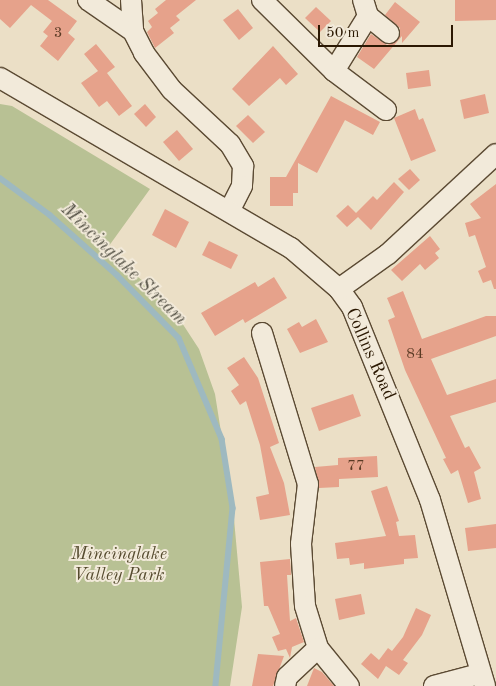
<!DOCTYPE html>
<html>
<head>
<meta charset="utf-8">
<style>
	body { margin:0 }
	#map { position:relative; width:496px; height:686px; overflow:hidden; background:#ebdfc6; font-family:"Old Standard TT",serif }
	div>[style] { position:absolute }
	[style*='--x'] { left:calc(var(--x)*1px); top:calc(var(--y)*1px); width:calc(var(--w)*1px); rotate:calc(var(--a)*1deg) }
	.green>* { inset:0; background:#b8c194 }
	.stream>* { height:5.5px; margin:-2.75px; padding:0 2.75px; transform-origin:2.75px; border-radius:2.75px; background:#9eb9c0 }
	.building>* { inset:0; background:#e6a28b }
	.roads { filter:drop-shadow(1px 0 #5b4a33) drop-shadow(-1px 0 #5b4a33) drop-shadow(0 1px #5b4a33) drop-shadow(0 -1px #5b4a33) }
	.minor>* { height:20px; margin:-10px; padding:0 10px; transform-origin:10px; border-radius:10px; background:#f2eada }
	span { translate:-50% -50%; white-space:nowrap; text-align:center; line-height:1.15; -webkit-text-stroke:4px #f2eada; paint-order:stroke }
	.number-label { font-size:15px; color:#5a3a24 }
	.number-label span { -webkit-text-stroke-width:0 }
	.street-label { font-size:18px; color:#2b1802 }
	.park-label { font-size:18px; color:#554b2e; font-style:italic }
	.water-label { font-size:19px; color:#535044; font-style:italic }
	.scale { position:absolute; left:318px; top:25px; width:135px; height:22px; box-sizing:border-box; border:2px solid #2b1802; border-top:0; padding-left:6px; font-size:15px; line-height:18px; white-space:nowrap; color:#2b1802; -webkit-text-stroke:4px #f2eada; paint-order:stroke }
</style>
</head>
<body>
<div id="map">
	<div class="green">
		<div style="clip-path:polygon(0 104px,12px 106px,150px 189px,106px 250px,169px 303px,199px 349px,215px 394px,233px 508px,242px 607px,230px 686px,0 686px)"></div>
	</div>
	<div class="stream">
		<div style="--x:0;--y:178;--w:62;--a:36.5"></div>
		<div style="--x:50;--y:215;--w:90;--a:41.8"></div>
		<div style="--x:117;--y:275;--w:88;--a:45.5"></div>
		<div style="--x:179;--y:338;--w:110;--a:66.9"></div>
		<div style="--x:222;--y:439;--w:70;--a:80.9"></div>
		<div style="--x:233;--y:508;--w:179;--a:95.5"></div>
	</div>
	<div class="building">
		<div style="clip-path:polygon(0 0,48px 0,77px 21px,68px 33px,75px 39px,58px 61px,40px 46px,48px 36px,43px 32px,52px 21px,31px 5px,10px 28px,0 19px)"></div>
		<div style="clip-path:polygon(166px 0,196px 0,176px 16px,180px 20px,170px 28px,174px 33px,155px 48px,147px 32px,152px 27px,148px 21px,158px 13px,155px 9px)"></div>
		<div style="clip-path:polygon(455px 0,496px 0,496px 20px,455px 21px)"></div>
		<div style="clip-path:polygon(395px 2px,420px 22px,402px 43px,402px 36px,374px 69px,357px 57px,371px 34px,387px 45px,398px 40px,400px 28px,385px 15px)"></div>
		<div style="clip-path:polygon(316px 7px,331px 21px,320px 32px,305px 18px)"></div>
		<div style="clip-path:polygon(238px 9px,253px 28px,239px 40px,223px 20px)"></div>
		<div style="clip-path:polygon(96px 44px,115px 67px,107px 73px,132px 106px,119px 116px,107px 101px,99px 107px,81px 83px,98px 71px,84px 54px)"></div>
		<div style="clip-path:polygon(273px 46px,298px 74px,286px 85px,280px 78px,249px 106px,232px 89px)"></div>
		<div style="clip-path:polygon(429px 70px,431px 86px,408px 89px,406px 73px)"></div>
		<div style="clip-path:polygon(485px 94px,489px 113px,464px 119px,460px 100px)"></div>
		<div style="clip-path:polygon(331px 96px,380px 122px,373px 135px,345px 120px,317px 173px,298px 163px,298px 193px,293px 193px,293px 206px,270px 206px,270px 177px,286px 177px)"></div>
		<div style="clip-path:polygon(145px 104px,156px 117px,146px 127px,134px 114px)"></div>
		<div style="clip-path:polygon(415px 109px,419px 120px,423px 118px,436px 151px,411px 161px,394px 118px)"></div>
		<div style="clip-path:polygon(248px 115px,265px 132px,253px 143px,236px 126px)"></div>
		<div style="clip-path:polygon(177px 130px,193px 149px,179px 161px,163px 142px)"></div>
		<div style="clip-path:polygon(410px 169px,420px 180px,409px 190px,398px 179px)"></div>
		<div style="clip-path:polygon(394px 182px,404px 192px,371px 230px,358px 217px,347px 227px,336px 216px,348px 205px,356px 213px,373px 196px,377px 200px)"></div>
		<div style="clip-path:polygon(496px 184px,496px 289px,494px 289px,491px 280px,483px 283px,478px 271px,486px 267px,475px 235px,469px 237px,465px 223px,481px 218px,470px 204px)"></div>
		<div style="clip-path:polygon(165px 209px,189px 222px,176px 248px,152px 235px)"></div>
		<div style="clip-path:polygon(430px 236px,440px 249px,435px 253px,439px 258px,425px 270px,420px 264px,402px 281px,391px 270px)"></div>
		<div style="clip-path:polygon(209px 241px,238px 255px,231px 269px,202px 255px)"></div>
		<div style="clip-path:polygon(274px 277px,287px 298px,245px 323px,243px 319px,215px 336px,201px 313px,255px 282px,258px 287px)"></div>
		<div style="clip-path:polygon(403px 291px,422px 339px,486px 316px,496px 316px,496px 336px,431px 359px,447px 395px,496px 379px,496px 402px,450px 416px,465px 448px,469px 446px,481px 468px,474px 472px,481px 499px,468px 503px,458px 470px,451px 474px,443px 459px,446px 458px,405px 370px,388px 320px,395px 317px,387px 298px)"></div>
		<div style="clip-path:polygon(316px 319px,328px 342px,300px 353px,287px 329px,299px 322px,302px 327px)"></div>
		<div style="clip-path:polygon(244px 357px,258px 378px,279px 443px,270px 447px,284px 483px,290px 515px,260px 520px,256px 497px,269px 494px,260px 445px,246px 401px,240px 405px,231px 391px,239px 385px,227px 368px)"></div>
		<div style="clip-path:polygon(353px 394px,361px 416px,319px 431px,311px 408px)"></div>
		<div style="clip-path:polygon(377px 456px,378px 477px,339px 479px,339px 487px,319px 488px,315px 467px,338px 465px,338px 458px)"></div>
		<div style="clip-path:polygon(387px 486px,399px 521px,396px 522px,399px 536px,415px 535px,418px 558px,404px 559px,404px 564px,364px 569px,364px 563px,350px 565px,349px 558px,337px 559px,335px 543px,386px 536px,371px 491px)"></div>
		<div style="clip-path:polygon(496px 524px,496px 548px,468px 551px,465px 528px)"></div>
		<div style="clip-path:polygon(290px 559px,291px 575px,287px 575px,290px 621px,296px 618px,304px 642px,292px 647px,290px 658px,286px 649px,278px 651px,272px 637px,280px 634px,268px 606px,264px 606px,260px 562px)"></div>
		<div style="clip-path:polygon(361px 594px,365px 614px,339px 620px,335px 599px)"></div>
		<div style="clip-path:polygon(416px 608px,431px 615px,422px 635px,403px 660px,408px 663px,399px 675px,386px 666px,378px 679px,361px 664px,371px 653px,379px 660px,388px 648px,392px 651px,403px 637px)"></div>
		<div style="clip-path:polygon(258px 654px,284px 656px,273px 686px,252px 686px)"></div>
		<div style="clip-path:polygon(314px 668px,322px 672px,334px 686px,307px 686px)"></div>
	</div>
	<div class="roads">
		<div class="minor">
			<div style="--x:88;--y:0;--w:55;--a:34.6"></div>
			<div style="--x:131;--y:0;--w:31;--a:86"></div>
			<div style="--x:133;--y:31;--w:25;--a:63"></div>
			<div style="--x:144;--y:53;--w:46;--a:52.9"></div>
			<div style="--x:172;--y:90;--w:79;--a:43"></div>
			<div style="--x:230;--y:144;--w:26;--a:59"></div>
			<div style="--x:243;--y:166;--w:20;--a:93"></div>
			<div style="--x:242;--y:186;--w:28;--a:117"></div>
			<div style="--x:262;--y:0;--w:101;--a:44.6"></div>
			<div style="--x:334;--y:71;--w:65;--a:-58.3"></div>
			<div style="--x:368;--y:16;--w:17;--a:-107"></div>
			<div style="--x:368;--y:16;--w:27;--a:39"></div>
			<div style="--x:334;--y:71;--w:65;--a:36.9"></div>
			<div style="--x:0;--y:78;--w:337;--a:30.3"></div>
			<div style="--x:291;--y:248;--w:63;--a:40.5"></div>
			<div style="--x:339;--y:289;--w:22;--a:54"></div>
			<div style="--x:352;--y:307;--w:208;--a:68"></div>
			<div style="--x:430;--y:500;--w:194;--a:73.5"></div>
			<div style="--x:339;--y:289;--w:60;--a:-35.5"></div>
			<div style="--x:388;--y:254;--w:147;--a:-42.8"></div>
			<div style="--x:262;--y:333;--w:158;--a:73.1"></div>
			<div style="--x:308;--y:484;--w:60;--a:96.7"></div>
			<div style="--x:301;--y:544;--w:62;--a:86.3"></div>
			<div style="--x:305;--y:606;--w:44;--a:72.8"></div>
			<div style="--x:318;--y:648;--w:49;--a:50.8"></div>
			<div style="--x:285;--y:686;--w:9;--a:-77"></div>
			<div style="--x:287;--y:677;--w:42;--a:-43.1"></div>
			<div style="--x:434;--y:686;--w:47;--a:-14.9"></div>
		</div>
	</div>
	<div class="number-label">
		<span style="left:58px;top:34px">3</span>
		<span style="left:415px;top:355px">84</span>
		<span style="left:356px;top:467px">77</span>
	</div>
	<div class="street-label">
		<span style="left:370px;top:354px;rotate:66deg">Collins Road</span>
	</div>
	<div class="park-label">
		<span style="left:119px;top:565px">Mincinglake<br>Valley Park</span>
	</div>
	<div class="water-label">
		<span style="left:123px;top:265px;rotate:44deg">Mincinglake Stream</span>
	</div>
	<div class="scale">50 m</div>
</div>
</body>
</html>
